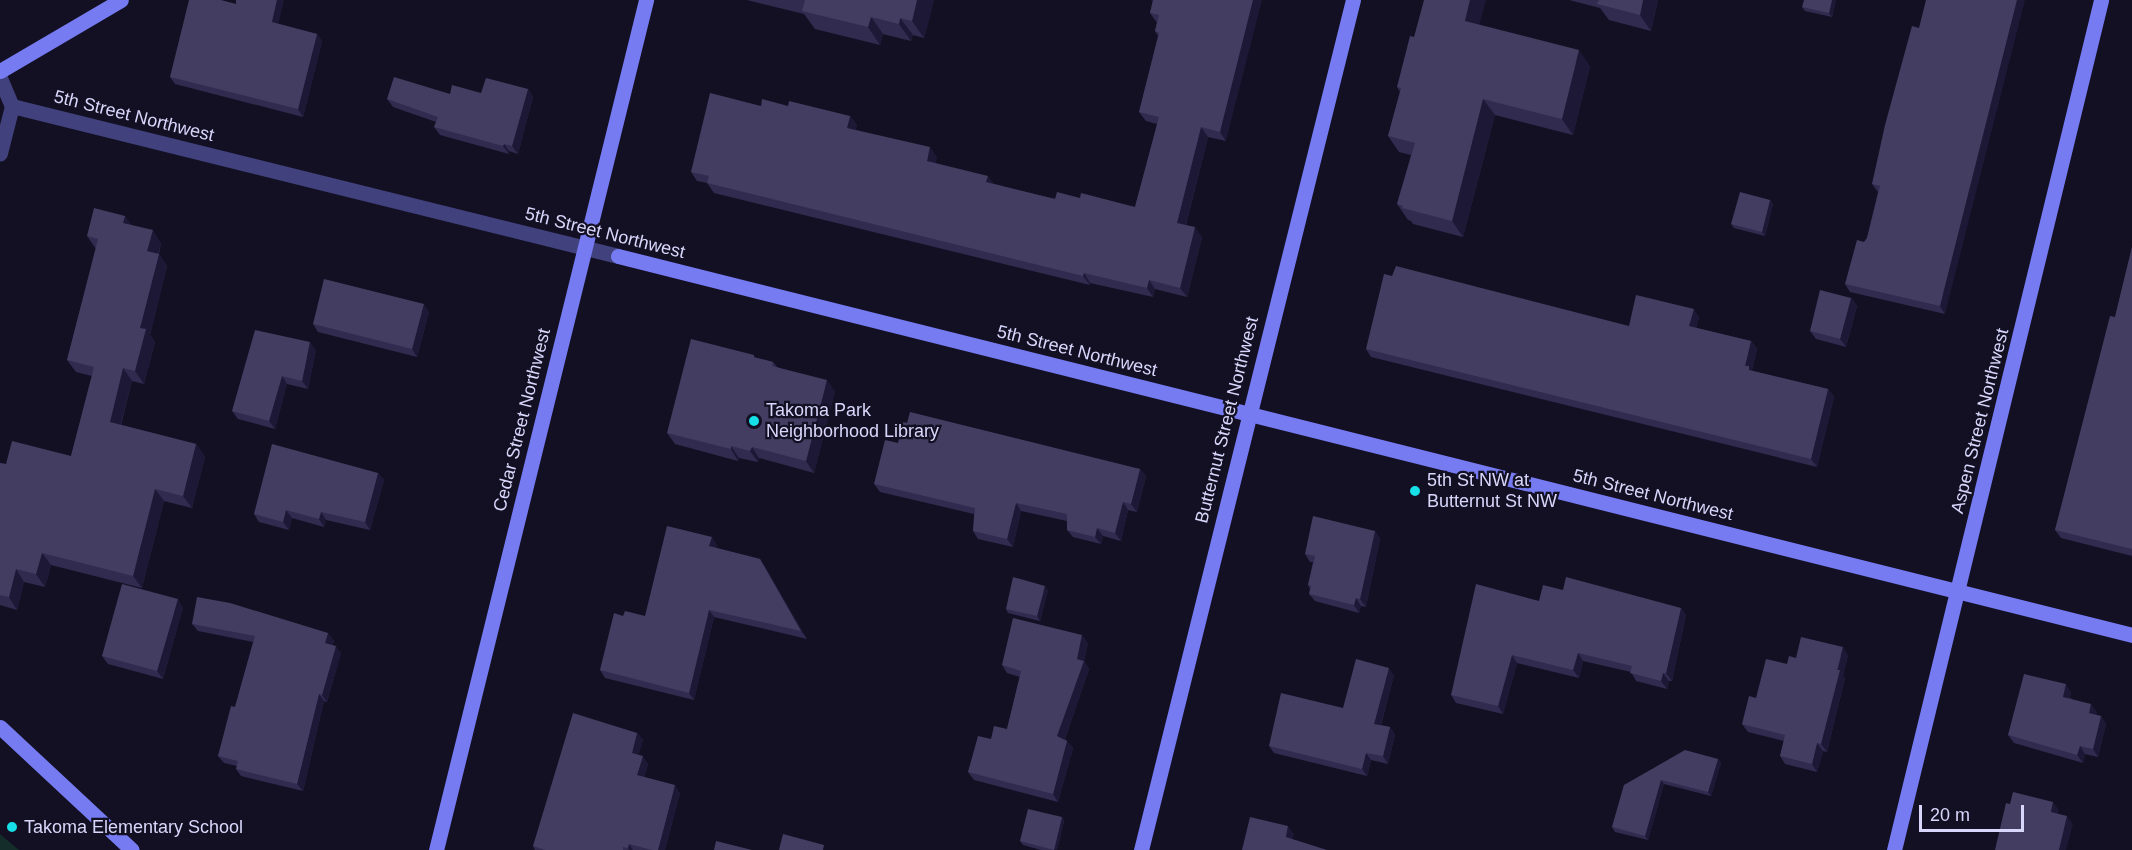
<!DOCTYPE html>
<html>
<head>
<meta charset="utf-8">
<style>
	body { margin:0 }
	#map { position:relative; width:2132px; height:850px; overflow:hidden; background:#131023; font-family:Helvetica,sans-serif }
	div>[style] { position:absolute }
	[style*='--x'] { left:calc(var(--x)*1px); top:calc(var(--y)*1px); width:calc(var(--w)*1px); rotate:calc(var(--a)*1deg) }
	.green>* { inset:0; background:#142c2a }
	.street>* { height:15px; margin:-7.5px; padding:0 7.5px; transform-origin:7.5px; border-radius:7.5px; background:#40417d }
	.secondary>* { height:15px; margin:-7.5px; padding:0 7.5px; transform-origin:7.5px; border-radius:7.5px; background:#767bf2 }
	.wall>* { inset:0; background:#302b4f }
	.shaded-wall>* { inset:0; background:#1d1836 }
	.building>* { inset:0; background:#423d61 }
	.dots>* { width:16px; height:16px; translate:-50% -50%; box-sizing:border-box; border:3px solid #131023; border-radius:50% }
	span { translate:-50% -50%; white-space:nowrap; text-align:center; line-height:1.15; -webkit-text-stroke:4.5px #131023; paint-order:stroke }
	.street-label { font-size:18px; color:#d8d6fb }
	.poi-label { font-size:18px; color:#d8d6fb }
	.left { translate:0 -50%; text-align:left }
	.scale { position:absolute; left:1919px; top:805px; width:105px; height:27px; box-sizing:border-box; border:3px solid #d8d6fb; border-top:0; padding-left:8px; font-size:18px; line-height:21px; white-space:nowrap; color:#d8d6fb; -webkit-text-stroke:4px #131023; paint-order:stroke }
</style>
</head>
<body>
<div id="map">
	<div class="green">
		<div style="clip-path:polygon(0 834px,19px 850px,0 850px)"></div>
	</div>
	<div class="street">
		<div style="--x:0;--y:78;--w:30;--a:67"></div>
		<div style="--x:12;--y:106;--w:49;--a:104.3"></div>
		<div style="--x:12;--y:106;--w:624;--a:13.9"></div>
	</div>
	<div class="secondary">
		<div style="--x:0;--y:71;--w:140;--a:-30.4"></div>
		<div style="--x:618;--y:256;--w:1561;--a:14.05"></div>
		<div style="--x:0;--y:727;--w:180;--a:43"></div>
		<div style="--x:436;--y:850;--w:876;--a:-76.12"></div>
		<div style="--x:1141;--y:850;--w:876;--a:-76"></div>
		<div style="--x:1894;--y:850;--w:875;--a:-76.31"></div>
	</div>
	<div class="wall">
		<div style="clip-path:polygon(747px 0,934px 0,924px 38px,913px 35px,911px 41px,883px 34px,880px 45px,815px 29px,804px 14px)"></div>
		<div style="clip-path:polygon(1153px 0,1226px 141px,1208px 137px,1186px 225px,1202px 237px,1187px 297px,1155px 289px,1153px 297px,1090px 283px,1090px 285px,714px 193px,707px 183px,697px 181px,691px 172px,761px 106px,788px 106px,850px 116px,857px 125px,855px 130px,937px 157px,935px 163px,994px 184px,1055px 199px,1080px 198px,1135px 207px,1157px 124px,1146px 121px,1139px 112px,1158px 36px,1155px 31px,1157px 23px,1150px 13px)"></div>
		<div style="clip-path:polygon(1569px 0,1658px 0,1651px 31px,1609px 20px,1600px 8px)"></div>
		<div style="clip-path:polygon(1836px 0,1832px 17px,1805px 11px,1802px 7px)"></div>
		<div style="clip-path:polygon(278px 24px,317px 34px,322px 41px,303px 117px,175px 84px,170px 77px)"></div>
		<div style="clip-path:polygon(1479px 25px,1590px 66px,1573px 135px,1495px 115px,1463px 237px,1413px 224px,1411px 221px,1408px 220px,1397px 204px,1411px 155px,1399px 152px,1388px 136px,1400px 92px,1397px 87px,1414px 37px)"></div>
		<div style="clip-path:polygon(1919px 28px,1945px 314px,1850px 292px,1845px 284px,1864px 242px,1867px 238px,1878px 192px,1872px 184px)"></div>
		<div style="clip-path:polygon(528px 89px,533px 97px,518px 154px,509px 151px,509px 154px,440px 135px,434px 127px,436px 122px,393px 107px,387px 99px,450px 94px,481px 93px)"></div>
		<div style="clip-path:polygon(1770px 200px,1773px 204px,1765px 236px,1734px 228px,1731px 224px)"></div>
		<div style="clip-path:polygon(125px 216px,131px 225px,161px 243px,159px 254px,167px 266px,150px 335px,155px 342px,144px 384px,132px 381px,121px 425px,196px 444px,205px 457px,192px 508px,164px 501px,142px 588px,51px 565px,45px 587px,24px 582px,17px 610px,0 605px,0 463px,6px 464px,71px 456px,92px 376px,76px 372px,67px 360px,96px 249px,87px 236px)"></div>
		<div style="clip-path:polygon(2132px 247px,2132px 556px,2061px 538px,2055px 530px,2115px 317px)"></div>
		<div style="clip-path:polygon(1851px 298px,1857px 306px,1846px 347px,1816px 339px,1810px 331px)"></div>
		<div style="clip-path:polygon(429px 312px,417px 357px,318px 332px,313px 324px)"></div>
		<div style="clip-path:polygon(1699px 317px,1696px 328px,1751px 341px,1757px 349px,1752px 370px,1753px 371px,1828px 389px,1834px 397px,1817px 467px,1371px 357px,1366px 349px,1629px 326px)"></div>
		<div style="clip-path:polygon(316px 350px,308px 389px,287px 384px,275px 429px,238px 419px,232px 411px)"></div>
		<div style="clip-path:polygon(756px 358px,773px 362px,777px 367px,835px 391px,814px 473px,759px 458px,758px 462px,739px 458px,738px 461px,675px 444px,667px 433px)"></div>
		<div style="clip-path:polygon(898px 443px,1140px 469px,1146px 476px,1137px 512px,1128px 510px,1121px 541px,1103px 536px,1101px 544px,1073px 537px,1067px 530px,1067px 521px,1021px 511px,1013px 547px,978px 539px,973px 531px,974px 514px,880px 492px,874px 484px)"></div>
		<div style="clip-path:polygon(378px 473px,384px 480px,370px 530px,326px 520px,324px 527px,292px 518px,289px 530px,259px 522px,254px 514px)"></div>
		<div style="clip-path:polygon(1375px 531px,1380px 539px,1366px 607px,1361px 606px,1359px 613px,1315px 601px,1309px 594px,1310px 589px,1308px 585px,1313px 562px,1310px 562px,1305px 554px)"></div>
		<div style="clip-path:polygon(717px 545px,716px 548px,760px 559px,807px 639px,714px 617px,694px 700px,605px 678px,600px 670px,623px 616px,645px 616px)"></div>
		<div style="clip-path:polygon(1048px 590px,1040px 621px,1008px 613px,1006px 609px)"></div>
		<div style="clip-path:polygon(1539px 601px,1681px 608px,1686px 615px,1672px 681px,1669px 681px,1667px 689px,1636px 681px,1631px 672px,1583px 661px,1579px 678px,1517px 663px,1503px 714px,1456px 703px,1451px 695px)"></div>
		<div style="clip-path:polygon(183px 607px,163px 679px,108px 664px,102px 656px)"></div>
		<div style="clip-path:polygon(192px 624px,328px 633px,334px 641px,332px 645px,341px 653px,327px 702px,324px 701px,303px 791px,241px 776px,236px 769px,237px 766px,224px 763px,218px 756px,235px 707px,253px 642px,198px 631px)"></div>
		<div style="clip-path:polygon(1088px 643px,1084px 661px,1089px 669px,1065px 739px,1073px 748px,1058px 802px,974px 780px,968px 772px,991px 739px,1007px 729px,1020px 677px,1007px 673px,1002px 665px)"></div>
		<div style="clip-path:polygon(1848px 655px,1843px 676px,1845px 678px,1827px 752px,1823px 751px,1817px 772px,1785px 764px,1780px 756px,1784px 741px,1748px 732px,1742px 724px,1756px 698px,1787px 664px,1796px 658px)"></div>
		<div style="clip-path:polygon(1394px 675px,1381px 725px,1390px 727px,1395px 735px,1388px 764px,1371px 760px,1367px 776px,1274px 753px,1269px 746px,1343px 708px)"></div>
		<div style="clip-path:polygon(2071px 692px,2070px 698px,2097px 712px,2096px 715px,2101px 716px,2106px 724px,2098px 757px,2085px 754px,2083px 763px,2014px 743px,2008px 735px)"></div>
		<div style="clip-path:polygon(637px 733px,643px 740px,638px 755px,648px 764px,644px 777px,680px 793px,665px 850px,535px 850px,533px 846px)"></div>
		<div style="clip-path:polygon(1718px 759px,1721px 763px,1711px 796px,1664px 784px,1648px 840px,1615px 832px,1612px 827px,1624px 785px)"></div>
		<div style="clip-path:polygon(1062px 817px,1064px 821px,1057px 850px,1041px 850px,1023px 845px,1020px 841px)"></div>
	</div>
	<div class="shaded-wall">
		<div style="clip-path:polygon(277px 0,284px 0,277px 30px,272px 22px)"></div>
		<div style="clip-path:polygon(917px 0,934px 0,924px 38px,912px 21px)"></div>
		<div style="clip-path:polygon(1253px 0,1262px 0,1226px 141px,1220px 132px)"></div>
		<div style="clip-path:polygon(1470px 0,1486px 0,1476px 37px,1465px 21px)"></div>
		<div style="clip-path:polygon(1643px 0,1658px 0,1651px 31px,1640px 15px)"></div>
		<div style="clip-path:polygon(1832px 0,1836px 0,1832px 17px,1829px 13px)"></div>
		<div style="clip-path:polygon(2017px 0,2025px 0,1945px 314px,1940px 306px)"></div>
		<div style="clip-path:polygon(871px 17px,883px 34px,880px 45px,868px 27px)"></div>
		<div style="clip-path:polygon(900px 18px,913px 35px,911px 41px,899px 24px)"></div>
		<div style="clip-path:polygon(317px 34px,322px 41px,303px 117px,298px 109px)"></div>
		<div style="clip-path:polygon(1579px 50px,1590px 66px,1573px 135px,1562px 119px)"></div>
		<div style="clip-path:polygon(528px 89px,533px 97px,518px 154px,512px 146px)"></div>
		<div style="clip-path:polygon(1483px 99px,1495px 115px,1463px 237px,1452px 221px)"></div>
		<div style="clip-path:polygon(850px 116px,857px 125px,854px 138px,847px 128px)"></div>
		<div style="clip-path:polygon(1201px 127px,1208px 137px,1184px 232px,1177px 223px)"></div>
		<div style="clip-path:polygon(504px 144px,509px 151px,509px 154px,503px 146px)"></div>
		<div style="clip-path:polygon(930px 147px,937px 157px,934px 170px,927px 161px)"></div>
		<div style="clip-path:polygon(988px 176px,995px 185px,986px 182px)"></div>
		<div style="clip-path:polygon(1770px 200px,1773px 204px,1765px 236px,1762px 232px)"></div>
		<div style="clip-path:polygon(125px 216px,133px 228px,123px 223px)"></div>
		<div style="clip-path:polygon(1195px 227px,1202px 237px,1187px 297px,1180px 288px)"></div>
		<div style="clip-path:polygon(153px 230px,161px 243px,156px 263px,147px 251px)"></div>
		<div style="clip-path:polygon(159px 254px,167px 266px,150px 335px,155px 342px,144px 384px,135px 371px,140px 328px)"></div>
		<div style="clip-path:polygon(1084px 273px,1090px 283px,1090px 285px,1083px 276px)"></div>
		<div style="clip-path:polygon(1149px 280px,1155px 289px,1153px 297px,1147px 288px)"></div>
		<div style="clip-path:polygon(1851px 298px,1857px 306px,1846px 347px,1840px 339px)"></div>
		<div style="clip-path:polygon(424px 304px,429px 312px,417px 357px,412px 349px)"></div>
		<div style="clip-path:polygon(1694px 309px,1699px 317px,1694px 334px,1689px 326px)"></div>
		<div style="clip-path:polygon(1751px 341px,1757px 349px,1752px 370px,1755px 374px,1754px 378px,1745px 366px)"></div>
		<div style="clip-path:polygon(310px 342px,316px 350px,308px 389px,302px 381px)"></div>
		<div style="clip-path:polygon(123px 368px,132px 381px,118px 434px,110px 422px)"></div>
		<div style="clip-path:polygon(282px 376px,287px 384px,275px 429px,269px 421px)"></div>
		<div style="clip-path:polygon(827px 380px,835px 391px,814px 473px,806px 461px)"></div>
		<div style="clip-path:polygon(1828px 389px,1834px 397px,1817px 467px,1811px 459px)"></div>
		<div style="clip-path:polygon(196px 444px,205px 457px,192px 508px,183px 496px)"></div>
		<div style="clip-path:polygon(731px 446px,739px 458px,738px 461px,731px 449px)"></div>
		<div style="clip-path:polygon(752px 447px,759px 458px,758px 462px,750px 451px)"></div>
		<div style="clip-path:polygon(1140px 469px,1146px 476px,1137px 512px,1131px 504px)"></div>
		<div style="clip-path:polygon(378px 473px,384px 480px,370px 530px,365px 522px)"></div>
		<div style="clip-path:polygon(155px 489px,164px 501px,142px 588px,133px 576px)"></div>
		<div style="clip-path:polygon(1123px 502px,1128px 510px,1121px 541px,1115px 533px)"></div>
		<div style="clip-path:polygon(1016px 503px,1021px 511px,1013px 547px,1007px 539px)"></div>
		<div style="clip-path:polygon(286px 510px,292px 518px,289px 530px,283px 522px)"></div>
		<div style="clip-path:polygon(321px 512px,326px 520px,324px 527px,319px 519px)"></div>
		<div style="clip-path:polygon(1097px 528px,1103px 536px,1101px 544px,1095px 537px)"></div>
		<div style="clip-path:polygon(1375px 531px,1380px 539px,1366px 607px,1360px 599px)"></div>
		<div style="clip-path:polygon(712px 537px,717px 545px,715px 554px,709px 546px)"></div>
		<div style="clip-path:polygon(42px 553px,51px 565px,45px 587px,36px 574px)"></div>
		<div style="clip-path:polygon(760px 559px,765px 566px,807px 639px,801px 631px)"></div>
		<div style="clip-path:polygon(16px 569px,24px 582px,17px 610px,9px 597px)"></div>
		<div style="clip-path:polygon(1045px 586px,1048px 590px,1040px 621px,1037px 616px)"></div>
		<div style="clip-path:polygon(1356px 598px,1361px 606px,1359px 613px,1354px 605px)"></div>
		<div style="clip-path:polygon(178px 599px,183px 607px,163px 679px,157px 671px)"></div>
		<div style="clip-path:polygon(1681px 608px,1686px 615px,1672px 681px,1666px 673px)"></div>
		<div style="clip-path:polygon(709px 610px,714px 617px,694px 700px,689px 693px)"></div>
		<div style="clip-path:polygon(328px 633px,334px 641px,331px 651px,325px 643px)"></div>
		<div style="clip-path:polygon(1082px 635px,1088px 643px,1084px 661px,1089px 669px,1063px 744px,1057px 736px)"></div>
		<div style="clip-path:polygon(336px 646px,341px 653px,327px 702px,322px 695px)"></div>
		<div style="clip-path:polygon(1843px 647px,1848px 655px,1843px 676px,1845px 678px,1827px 752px,1821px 744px)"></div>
		<div style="clip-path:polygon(1578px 653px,1583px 661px,1579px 678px,1573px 670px)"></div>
		<div style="clip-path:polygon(1512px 655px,1517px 663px,1503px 714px,1498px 706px)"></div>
		<div style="clip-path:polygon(1389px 668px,1394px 675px,1379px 731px,1374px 724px)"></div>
		<div style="clip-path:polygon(1663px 673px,1669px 681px,1667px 689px,1661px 681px)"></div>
		<div style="clip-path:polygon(2066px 684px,2071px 692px,2068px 705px,2063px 697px)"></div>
		<div style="clip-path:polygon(319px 694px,324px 701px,303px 791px,297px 784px)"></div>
		<div style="clip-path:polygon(2091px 704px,2097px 712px,2095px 721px,2089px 713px)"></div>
		<div style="clip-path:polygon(2101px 716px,2106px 724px,2098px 757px,2093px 749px)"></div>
		<div style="clip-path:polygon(1390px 727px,1395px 735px,1388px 764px,1383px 756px)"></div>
		<div style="clip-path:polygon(637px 733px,643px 740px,637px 760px,632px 753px)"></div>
		<div style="clip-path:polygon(1067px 741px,1073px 748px,1058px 802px,1053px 794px)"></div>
		<div style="clip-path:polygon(1817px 743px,1823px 751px,1817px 772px,1812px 764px)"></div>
		<div style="clip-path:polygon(2080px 746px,2085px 754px,2083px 763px,2077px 755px)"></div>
		<div style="clip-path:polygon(1366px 753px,1371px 760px,1367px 776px,1362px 769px)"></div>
		<div style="clip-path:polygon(643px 756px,648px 764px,642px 782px,637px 775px)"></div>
		<div style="clip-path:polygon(1718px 759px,1721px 763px,1711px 796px,1708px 792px)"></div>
		<div style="clip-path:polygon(1661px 780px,1664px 784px,1648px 840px,1645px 836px)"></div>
		<div style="clip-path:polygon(675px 785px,680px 793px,665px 850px,658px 850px)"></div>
		<div style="clip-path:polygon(2053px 802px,2059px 810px,2056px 819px,2051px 812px)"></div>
		<div style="clip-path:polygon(2067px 816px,2073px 824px,2066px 850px,2059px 850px)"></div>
		<div style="clip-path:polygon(1062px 817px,1064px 821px,1057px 850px,1054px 850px)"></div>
		<div style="clip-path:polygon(1288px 826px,1294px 834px,1291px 845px,1286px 837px)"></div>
		<div style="clip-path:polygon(629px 844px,633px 850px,629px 850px,628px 848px)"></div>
	</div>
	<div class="building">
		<div style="clip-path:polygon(189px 0,221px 0,236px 4px,236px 0,277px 0,272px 22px,317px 34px,298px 109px,170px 77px)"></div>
		<div style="clip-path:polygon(805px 0,917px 0,912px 21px,900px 18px,899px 24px,871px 17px,868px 27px,802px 11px)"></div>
		<div style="clip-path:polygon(1153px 0,1253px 0,1220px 132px,1201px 127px,1177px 223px,1195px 227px,1180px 288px,1149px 280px,1147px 288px,1084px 273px,1083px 276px,707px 183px,709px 176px,691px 172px,710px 93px,761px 106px,762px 99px,788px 106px,789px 101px,850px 116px,847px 128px,930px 147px,927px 161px,988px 176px,986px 182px,1055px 199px,1057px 192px,1080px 198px,1081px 193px,1135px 207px,1159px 117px,1139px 112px,1159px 33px,1155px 31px,1159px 15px,1150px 13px)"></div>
		<div style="clip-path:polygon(1424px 0,1470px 0,1465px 21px,1579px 50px,1562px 119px,1483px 99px,1452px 221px,1402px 208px,1403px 206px,1397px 204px,1415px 143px,1388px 136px,1401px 88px,1397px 87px,1410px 36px,1414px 37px)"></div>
		<div style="clip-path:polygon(1599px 0,1643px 0,1640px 15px,1597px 4px)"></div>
		<div style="clip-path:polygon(1804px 0,1832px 0,1829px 13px,1802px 7px)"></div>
		<div style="clip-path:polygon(1926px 0,2017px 0,1940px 306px,1845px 284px,1857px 240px,1864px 242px,1867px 238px,1880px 186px,1872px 184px,1885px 125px,1912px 26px,1919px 28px)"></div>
		<div style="clip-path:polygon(394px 77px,450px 94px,452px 85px,481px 93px,486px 78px,528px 89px,512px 146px,504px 144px,503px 146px,434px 127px,438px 117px,387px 99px)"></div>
		<div style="clip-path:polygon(1740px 192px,1770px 200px,1762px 232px,1731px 224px)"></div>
		<div style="clip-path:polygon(94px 208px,125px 216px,123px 223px,153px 230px,147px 251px,159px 254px,140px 328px,146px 329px,135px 371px,123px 368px,110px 422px,196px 444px,183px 496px,155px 489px,133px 576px,42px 553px,36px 574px,16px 569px,9px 597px,0 595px,0 463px,6px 464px,12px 441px,71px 456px,94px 367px,67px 360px,98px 239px,87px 236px)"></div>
		<div style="clip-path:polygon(2132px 247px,2132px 549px,2055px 530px,2110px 316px,2115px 317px)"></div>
		<div style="clip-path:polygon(1396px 266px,1629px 326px,1636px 295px,1694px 309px,1689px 326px,1751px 341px,1745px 366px,1749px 366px,1749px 370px,1828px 389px,1811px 459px,1366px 349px,1384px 274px,1392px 276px)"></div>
		<div style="clip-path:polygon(324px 279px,424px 304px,412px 349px,313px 324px)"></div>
		<div style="clip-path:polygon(1820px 290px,1851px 298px,1840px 339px,1810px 331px)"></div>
		<div style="clip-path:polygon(255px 330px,310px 342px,302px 381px,282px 376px,269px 421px,232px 411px)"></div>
		<div style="clip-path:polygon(691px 339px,754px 355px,754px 357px,773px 362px,772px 366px,827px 380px,806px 461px,752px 447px,750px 451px,731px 446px,731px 449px,667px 433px)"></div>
		<div style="clip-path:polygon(910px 412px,1140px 469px,1131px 504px,1123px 502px,1115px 533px,1097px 528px,1095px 537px,1067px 530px,1067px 514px,1016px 503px,1007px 539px,973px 531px,975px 508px,874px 484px,885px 440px,898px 443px,903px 422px,907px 423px)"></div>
		<div style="clip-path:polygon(272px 444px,378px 473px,365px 522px,321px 512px,319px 519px,286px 510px,283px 522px,254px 514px)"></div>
		<div style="clip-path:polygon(1313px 516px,1375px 531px,1360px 599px,1356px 598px,1354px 605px,1309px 594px,1311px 586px,1308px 585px,1315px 556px,1305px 554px)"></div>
		<div style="clip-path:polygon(667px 526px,712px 537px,709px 546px,760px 559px,801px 631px,709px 610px,689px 693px,600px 670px,614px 613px,623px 616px,625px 611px,645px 616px)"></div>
		<div style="clip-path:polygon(1013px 577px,1045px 586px,1037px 616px,1006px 609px)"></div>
		<div style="clip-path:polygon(1566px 577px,1681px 608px,1666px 673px,1663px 673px,1661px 681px,1630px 673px,1632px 666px,1578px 653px,1573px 670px,1512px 655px,1498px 706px,1451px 695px,1476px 584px,1539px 601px,1543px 585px,1563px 590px)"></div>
		<div style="clip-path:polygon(122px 584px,178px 599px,157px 671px,102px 656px)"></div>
		<div style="clip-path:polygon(197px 597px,230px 603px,328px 633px,325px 643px,336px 646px,322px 695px,319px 694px,297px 784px,236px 769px,238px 761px,218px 756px,231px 706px,235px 707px,255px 636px,192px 624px)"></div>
		<div style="clip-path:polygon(1013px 618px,1082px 635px,1077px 659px,1084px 661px,1057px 736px,1067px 741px,1053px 794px,968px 772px,978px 736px,991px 739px,994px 726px,1007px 729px,1021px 671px,1002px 665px)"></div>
		<div style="clip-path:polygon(1801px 637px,1843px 647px,1837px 670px,1840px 670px,1821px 744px,1817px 743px,1812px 764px,1780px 756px,1785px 735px,1742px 724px,1749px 696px,1756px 698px,1766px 659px,1787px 664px,1789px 656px,1796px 658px)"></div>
		<div style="clip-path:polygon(1356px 659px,1389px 668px,1374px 724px,1390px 727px,1383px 756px,1366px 753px,1362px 769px,1269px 746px,1281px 693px,1343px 708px)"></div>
		<div style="clip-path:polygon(2024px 674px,2066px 684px,2063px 697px,2091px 704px,2089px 713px,2101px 716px,2093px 749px,2080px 746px,2077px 755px,2008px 735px)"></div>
		<div style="clip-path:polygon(573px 713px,637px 733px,632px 753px,643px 756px,637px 775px,675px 785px,658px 850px,652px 850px,629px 844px,628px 848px,623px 847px,623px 850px,545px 850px,533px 846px)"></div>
		<div style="clip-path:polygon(1685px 750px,1718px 759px,1708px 792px,1661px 780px,1645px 836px,1612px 827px,1624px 785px)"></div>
		<div style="clip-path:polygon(2013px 792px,2053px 802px,2051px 812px,2067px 816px,2059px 850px,1995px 850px,2006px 803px,2010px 804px)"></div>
		<div style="clip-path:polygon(1028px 809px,1062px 817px,1054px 850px,1020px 841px)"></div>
		<div style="clip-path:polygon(1250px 817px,1288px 826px,1286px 837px,1327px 850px,1242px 850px)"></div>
		<div style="clip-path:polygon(783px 834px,824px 845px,823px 850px,779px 850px)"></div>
		<div style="clip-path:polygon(716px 841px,752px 850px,714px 850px)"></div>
	</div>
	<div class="dots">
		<div style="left:754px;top:421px;background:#16dfe7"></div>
		<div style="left:1415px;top:491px;background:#16dfe7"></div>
		<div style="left:12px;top:827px;background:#16dfe7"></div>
	</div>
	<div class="street-label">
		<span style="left:134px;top:116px;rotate:14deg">5th Street Northwest</span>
		<span style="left:605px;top:233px;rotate:14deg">5th Street Northwest</span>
		<span style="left:1077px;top:351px;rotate:14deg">5th Street Northwest</span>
		<span style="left:522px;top:420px;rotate:-76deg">Cedar Street Northwest</span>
		<span style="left:1227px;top:420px;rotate:-76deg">Butternut Street Northwest</span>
		<span style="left:1980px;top:421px;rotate:-76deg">Aspen Street Northwest</span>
		<span style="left:1653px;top:495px;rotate:14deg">5th Street Northwest</span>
	</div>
	<div class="poi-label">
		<span class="left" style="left:766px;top:421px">Takoma Park<br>Neighborhood Library</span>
		<span class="left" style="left:1427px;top:491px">5th St NW at<br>Butternut St NW</span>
		<span class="left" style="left:24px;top:827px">Takoma Elementary School</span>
	</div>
	<div class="scale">20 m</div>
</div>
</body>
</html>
